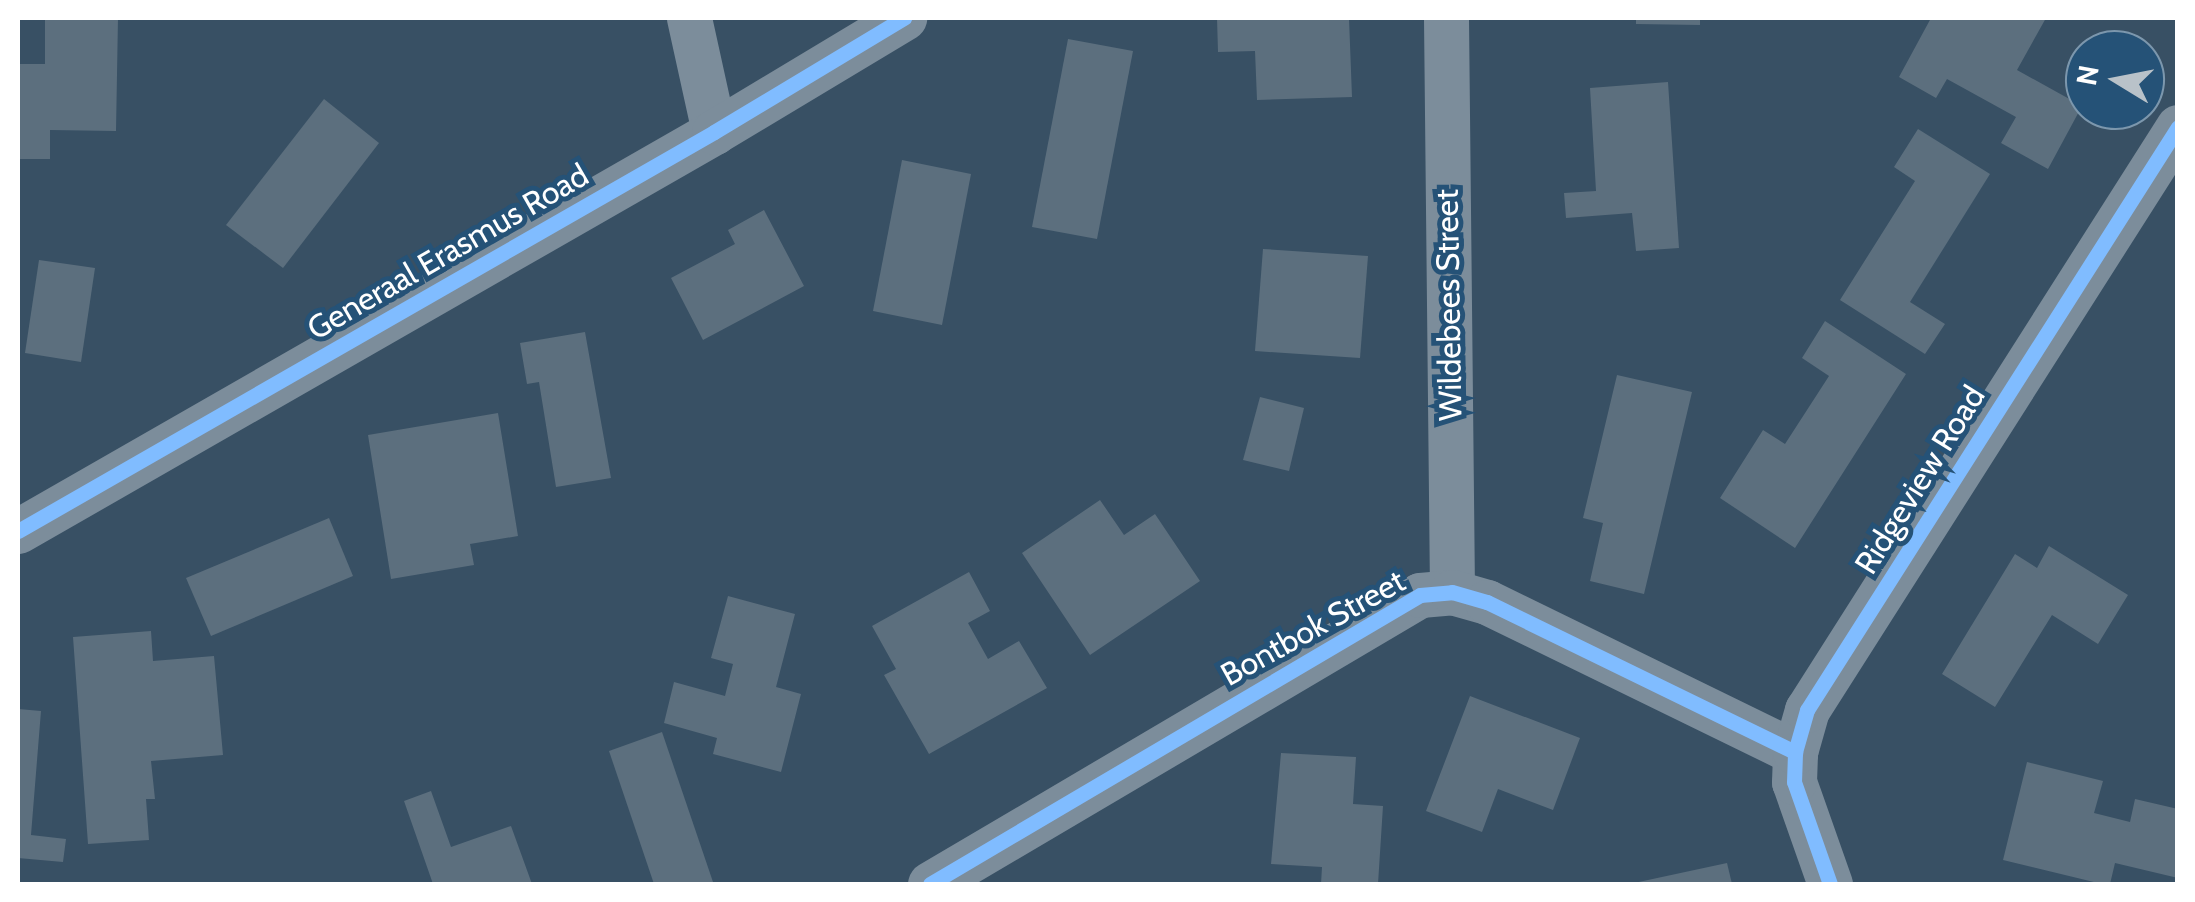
<!DOCTYPE html>
<html>
<head>
<meta charset="utf-8">
<style>
	body { margin:0 }
	#map { position:relative; width:2195px; height:902px; overflow:hidden; background:#385064; font-family:Cabin,sans-serif }
	div>[style] { position:absolute }
	[style*='--x'] { left:calc(var(--x)*1px); top:calc(var(--y)*1px); width:calc(var(--w)*1px); rotate:calc(var(--a)*1deg) }
	.building>* { inset:0; background:#5c6f7e }
	.minor>* { height:45px; margin:-22.5px; padding:0 22.5px; transform-origin:22.5px; border-radius:22.5px; background:#7c8d9b }
	.cycleway>* { height:15px; margin:-7.5px; padding:0 7.5px; transform-origin:7.5px; border-radius:7.5px; background:#80bcff }
	span { translate:-50% -50%; white-space:nowrap; text-align:center; line-height:1.15; -webkit-text-stroke:10px #255277; paint-order:stroke }
	.street-label { font-size:32px; color:#fff }
	.frame { position:absolute; inset:0; border:20px solid #fff; pointer-events:none }
	.north { position:absolute; left:2065px; top:30px; width:100px; height:100px; box-sizing:border-box; background:#255277; border:2px solid #7c97ad; border-radius:50%; rotate:280deg; font-size:28px; font-weight:700; line-height:40px; text-align:center; color:#fff }
	.north::after { content:''; display:block; margin:auto; width:35px; height:45px; background:#b9c2c9; clip-path:polygon(50% 0,100% 100%,50% 72%,0 100%) }
</style>
</head>
<body>
<div id="map">
	<div class="building">
		<div style="clip-path:polygon(45px 18px,118px 18px,116px 131px,50px 130px,50px 159px,18px 159px,18px 64px,45px 64px)"></div>
		<div style="clip-path:polygon(1217px 18px,1349px 18px,1352px 97px,1257px 100px,1255px 51px,1218px 52px)"></div>
		<div style="clip-path:polygon(1636px 18px,1700px 18px,1700px 25px,1636px 24px)"></div>
		<div style="clip-path:polygon(1931px 18px,2046px 18px,2017px 70px,2082px 106px,2048px 169px,2001px 143px,2016px 117px,1947px 79px,1936px 98px,1899px 77px)"></div>
		<div style="clip-path:polygon(1068px 39px,1133px 51px,1097px 239px,1032px 227px)"></div>
		<div style="clip-path:polygon(1668px 82px,1679px 248px,1636px 251px,1632px 213px,1566px 218px,1564px 193px,1596px 191px,1590px 88px)"></div>
		<div style="clip-path:polygon(324px 99px,379px 143px,283px 268px,226px 225px)"></div>
		<div style="clip-path:polygon(1918px 129px,1990px 174px,1910px 302px,1945px 324px,1925px 354px,1840px 300px,1915px 181px,1894px 167px)"></div>
		<div style="clip-path:polygon(902px 160px,971px 174px,942px 325px,873px 311px)"></div>
		<div style="clip-path:polygon(764px 210px,804px 286px,703px 340px,671px 278px,735px 244px,728px 230px)"></div>
		<div style="clip-path:polygon(1263px 249px,1368px 256px,1360px 358px,1255px 351px)"></div>
		<div style="clip-path:polygon(39px 260px,95px 268px,81px 362px,25px 353px)"></div>
		<div style="clip-path:polygon(1825px 321px,1906px 374px,1795px 548px,1720px 498px,1763px 430px,1785px 444px,1829px 376px,1802px 358px)"></div>
		<div style="clip-path:polygon(585px 332px,611px 478px,556px 487px,539px 382px,527px 384px,520px 343px)"></div>
		<div style="clip-path:polygon(1617px 375px,1692px 392px,1644px 594px,1590px 581px,1603px 523px,1583px 518px)"></div>
		<div style="clip-path:polygon(1260px 397px,1304px 408px,1289px 471px,1243px 460px)"></div>
		<div style="clip-path:polygon(498px 413px,518px 536px,470px 544px,474px 565px,391px 579px,368px 435px)"></div>
		<div style="clip-path:polygon(1100px 500px,1124px 535px,1155px 514px,1200px 581px,1090px 655px,1022px 553px)"></div>
		<div style="clip-path:polygon(329px 518px,353px 576px,211px 636px,186px 578px)"></div>
		<div style="clip-path:polygon(2049px 546px,2128px 595px,2098px 644px,2052px 615px,1995px 707px,1942px 674px,2015px 554px,2037px 568px)"></div>
		<div style="clip-path:polygon(969px 572px,990px 611px,968px 623px,988px 659px,1019px 641px,1047px 688px,929px 754px,884px 675px,896px 669px,872px 626px)"></div>
		<div style="clip-path:polygon(728px 596px,795px 614px,776px 687px,801px 694px,781px 772px,713px 754px,717px 738px,664px 723px,674px 682px,725px 696px,733px 664px,711px 658px)"></div>
		<div style="clip-path:polygon(151px 631px,153px 661px,214px 656px,223px 755px,151px 761px,155px 799px,146px 799px,149px 840px,88px 844px,73px 637px)"></div>
		<div style="clip-path:polygon(1470px 696px,1580px 738px,1553px 810px,1498px 789px,1482px 832px,1426px 811px)"></div>
		<div style="clip-path:polygon(18px 709px,41px 711px,31px 835px,66px 839px,63px 862px,18px 858px)"></div>
		<div style="clip-path:polygon(662px 732px,713px 882px,706px 884px,654px 884px,609px 751px)"></div>
		<div style="clip-path:polygon(1281px 753px,1356px 757px,1353px 804px,1383px 806px,1378px 884px,1321px 884px,1322px 867px,1271px 864px)"></div>
		<div style="clip-path:polygon(2027px 762px,2103px 781px,2094px 813px,2130px 822px,2135px 799px,2178px 809px,2178px 878px,2115px 863px,2110px 884px,2102px 884px,2003px 860px)"></div>
		<div style="clip-path:polygon(431px 791px,451px 847px,511px 826px,532px 884px,433px 884px,404px 801px)"></div>
		<div style="clip-path:polygon(1727px 863px,1732px 884px,1634px 884px,1634px 883px)"></div>
	</div>
	<div class="minor">
		<div style="--x:689;--y:18;--w:117;--a:77.6"></div>
		<div style="--x:1446;--y:18;--w:574;--a:89.4"></div>
		<div style="--x:18;--y:531;--w:802;--a:-29.82"></div>
		<div style="--x:714;--y:132;--w:222;--a:-31"></div>
		<div style="--x:930;--y:884;--w:569;--a:-30.53"></div>
		<div style="--x:1420;--y:595;--w:32;--a:-5"></div>
		<div style="--x:1452;--y:592;--w:36;--a:16"></div>
		<div style="--x:1487;--y:602;--w:343;--a:26"></div>
		<div style="--x:1830;--y:884;--w:108;--a:-109.4"></div>
		<div style="--x:1794;--y:782;--w:30;--a:-88"></div>
		<div style="--x:1795;--y:752;--w:44;--a:-74.1"></div>
		<div style="--x:1807;--y:710;--w:691;--a:-57.53"></div>
	</div>
	<div class="cycleway">
		<div style="--x:18;--y:531;--w:802;--a:-29.82"></div>
		<div style="--x:714;--y:132;--w:222;--a:-31"></div>
		<div style="--x:930;--y:884;--w:569;--a:-30.53"></div>
		<div style="--x:1420;--y:595;--w:32;--a:-5"></div>
		<div style="--x:1452;--y:592;--w:36;--a:16"></div>
		<div style="--x:1487;--y:602;--w:343;--a:26"></div>
		<div style="--x:1830;--y:884;--w:108;--a:-109.4"></div>
		<div style="--x:1794;--y:782;--w:30;--a:-88"></div>
		<div style="--x:1795;--y:752;--w:44;--a:-74.1"></div>
		<div style="--x:1807;--y:710;--w:691;--a:-57.53"></div>
	</div>
	<div class="street-label">
		<span style="left:448px;top:252px;rotate:-30deg">Generaal Erasmus Road</span>
		<span style="left:1449px;top:305px;rotate:-91deg">Wildebees Street</span>
		<span style="left:1920px;top:480px;rotate:-58deg">Ridgeview Road</span>
		<span style="left:1313px;top:628px;rotate:-29deg">Bontbok Street</span>
	</div>
	<div class="frame"></div>
	<div class="north">N</div>
</div>
</body>
</html>
